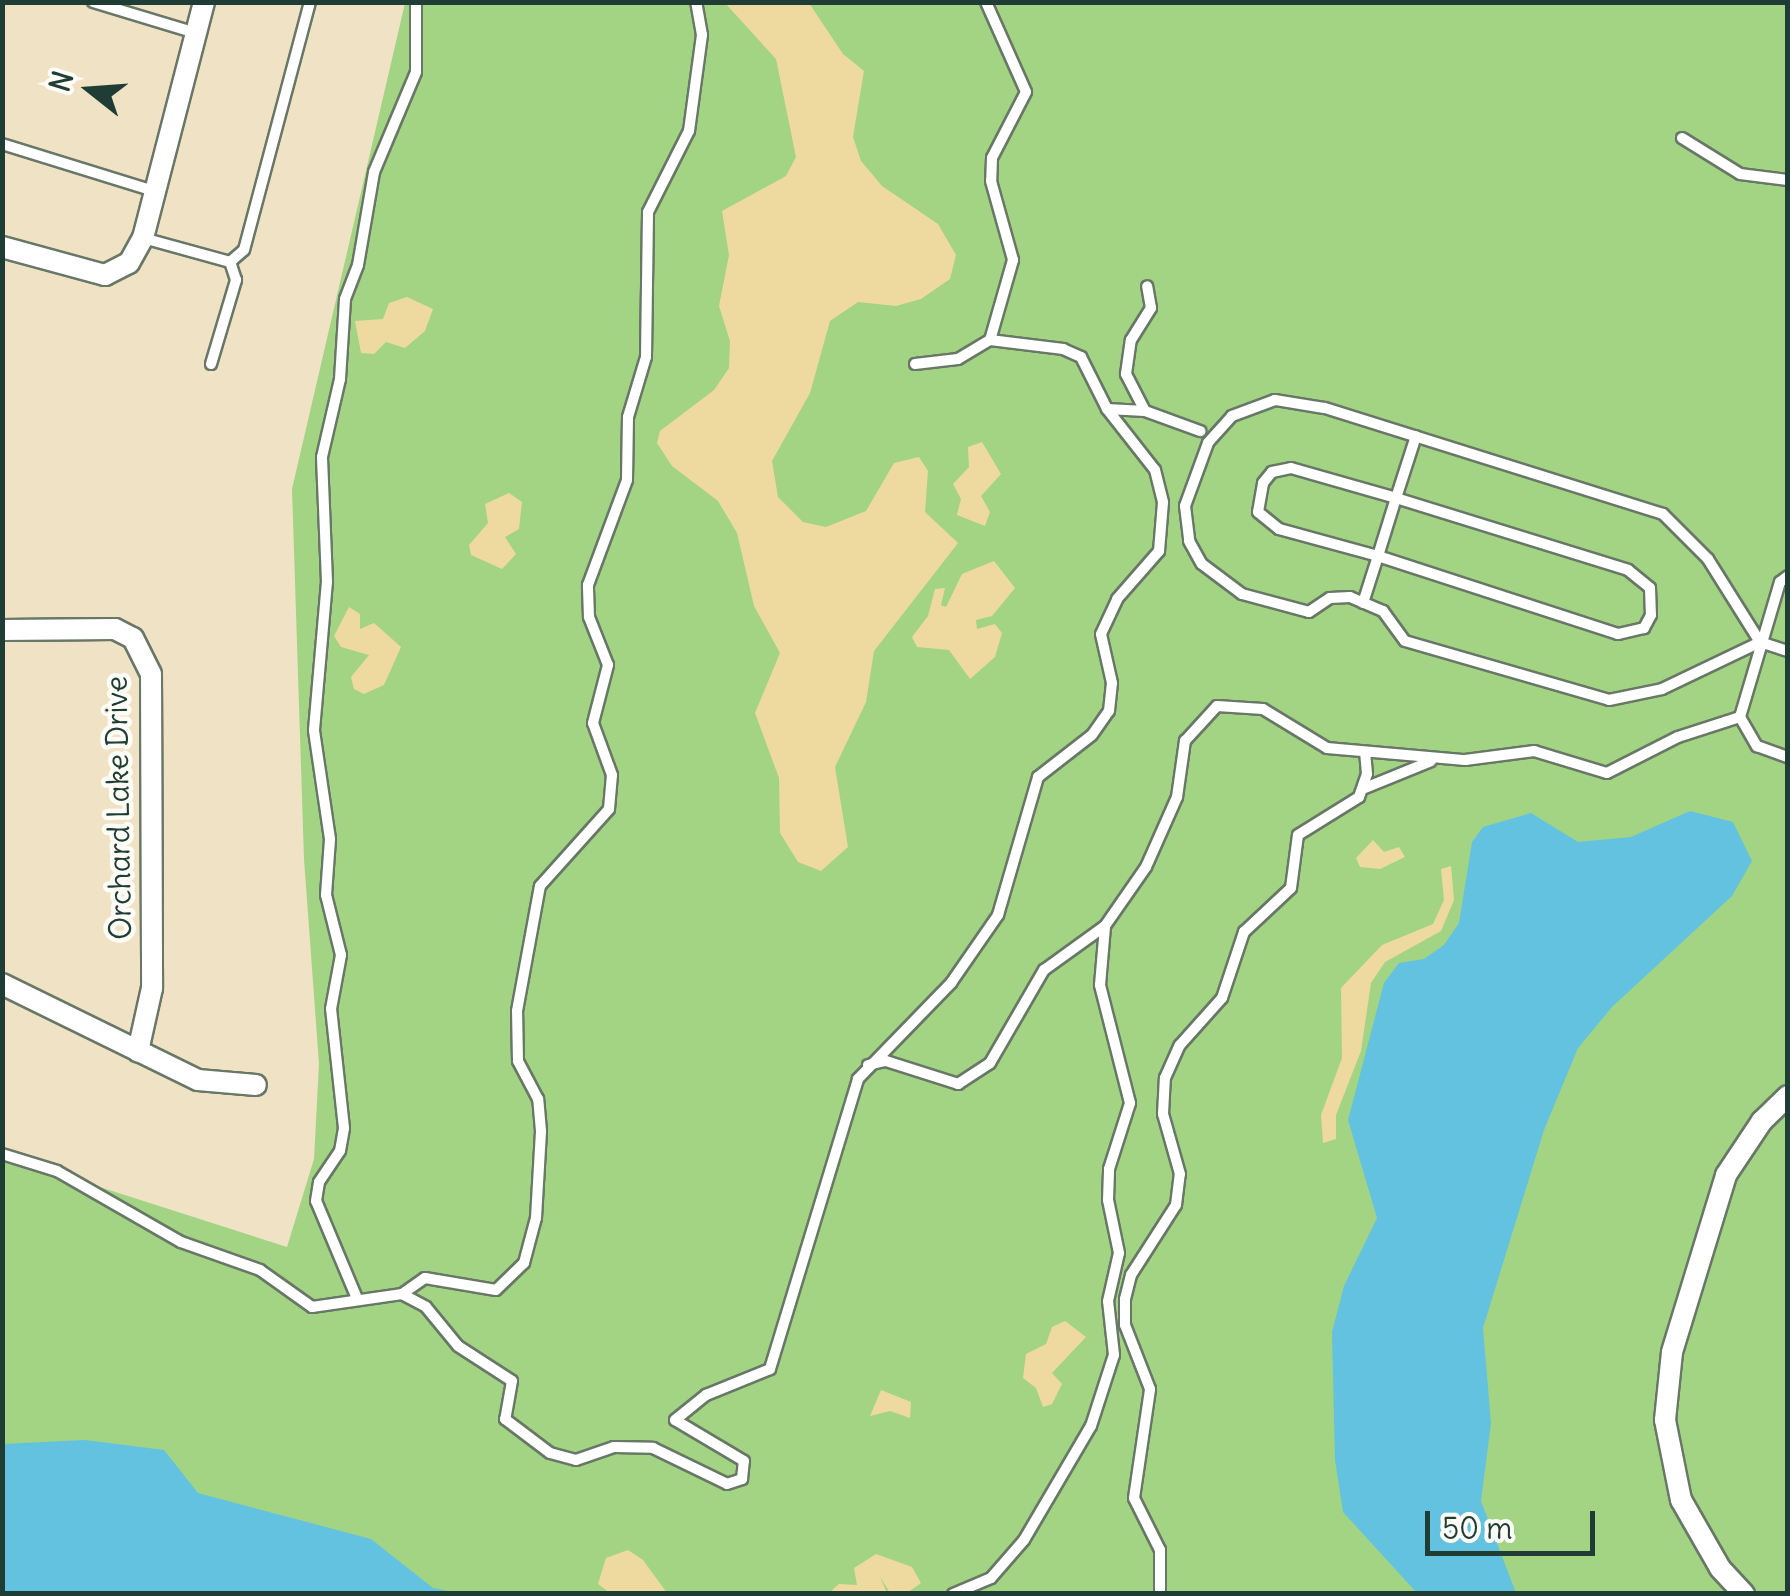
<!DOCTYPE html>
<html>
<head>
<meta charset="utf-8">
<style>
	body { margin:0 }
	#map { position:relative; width:1790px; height:1596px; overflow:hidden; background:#f0e2c4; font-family:Delius,sans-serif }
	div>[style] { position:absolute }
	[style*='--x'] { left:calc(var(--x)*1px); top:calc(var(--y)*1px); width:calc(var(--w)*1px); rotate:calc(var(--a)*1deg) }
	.green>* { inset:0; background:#a2d484 }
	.sand>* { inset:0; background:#eeda9e }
	.water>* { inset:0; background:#62c2e0 }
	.roads { filter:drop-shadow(2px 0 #687766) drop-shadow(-2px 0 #687766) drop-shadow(0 2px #687766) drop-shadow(0 -2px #687766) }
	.service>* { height:10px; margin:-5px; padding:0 5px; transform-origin:5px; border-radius:5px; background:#fff }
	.minor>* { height:20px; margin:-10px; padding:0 10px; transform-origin:10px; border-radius:10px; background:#fff }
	span { translate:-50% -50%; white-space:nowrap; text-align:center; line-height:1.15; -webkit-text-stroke:9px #fdfcf7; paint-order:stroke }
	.street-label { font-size:30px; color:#1f3d34 }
	.frame { position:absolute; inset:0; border:5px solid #1f3d34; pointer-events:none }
	.north { position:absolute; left:40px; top:40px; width:100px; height:100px; -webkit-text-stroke:8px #fdfcf7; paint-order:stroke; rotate:287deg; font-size:28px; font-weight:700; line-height:40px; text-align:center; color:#1f3d34 }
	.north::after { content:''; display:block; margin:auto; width:35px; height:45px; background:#1f3d34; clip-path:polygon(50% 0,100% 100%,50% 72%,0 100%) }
	.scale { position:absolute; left:1425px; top:1511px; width:170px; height:45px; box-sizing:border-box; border:5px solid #1f3d34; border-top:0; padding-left:12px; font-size:30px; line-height:35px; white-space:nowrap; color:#1f3d34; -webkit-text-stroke:8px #fdfcf7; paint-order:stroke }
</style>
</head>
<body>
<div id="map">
	<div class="green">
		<div style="clip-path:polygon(405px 3px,1787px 3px,1787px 1593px,3px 1594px,3px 1156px,287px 1247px,314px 1159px,319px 1064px,304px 859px,292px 489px)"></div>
	</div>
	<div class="sand">
		<div style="clip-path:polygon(725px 3px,809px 3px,843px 54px,864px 71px,853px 137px,861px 161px,882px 186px,938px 224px,956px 255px,950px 279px,921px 299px,896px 306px,858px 302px,830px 321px,810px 393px,772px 461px,778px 497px,803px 522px,826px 527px,866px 511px,894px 463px,919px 457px,928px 471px,925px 512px,958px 543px,874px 651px,866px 702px,835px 767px,848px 847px,821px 871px,798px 862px,780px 833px,779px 778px,755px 713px,780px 653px,754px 606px,737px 533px,718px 501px,672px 466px,657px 443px,660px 431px,714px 390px,729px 368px,730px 341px,719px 306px,729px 255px,722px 211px,786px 176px,796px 157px,776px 59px)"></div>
		<div style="clip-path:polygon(407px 297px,433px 309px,425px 331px,405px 348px,386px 342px,374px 354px,361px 353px,355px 321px,383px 319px,389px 303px)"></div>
		<div style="clip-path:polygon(982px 442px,1001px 474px,981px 496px,990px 512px,985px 526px,957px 515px,961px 499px,953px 484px,969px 467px,968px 447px)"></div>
		<div style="clip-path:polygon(509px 493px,522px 502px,519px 529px,505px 537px,516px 554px,502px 569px,471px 555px,469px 545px,488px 523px,485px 504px)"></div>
		<div style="clip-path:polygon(994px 561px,1015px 588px,992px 616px,976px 620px,977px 629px,995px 624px,1002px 633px,995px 657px,970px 679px,949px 650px,917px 647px,912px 637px,928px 616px,935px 589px,945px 588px,941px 605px,946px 607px,962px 574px)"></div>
		<div style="clip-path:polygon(349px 607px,360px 614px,360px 629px,374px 623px,401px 647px,384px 685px,364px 694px,354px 689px,351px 677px,369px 655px,341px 647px,334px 636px)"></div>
		<div style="clip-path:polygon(1373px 840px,1384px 852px,1399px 847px,1405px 857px,1380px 869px,1360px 867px,1356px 858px)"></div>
		<div style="clip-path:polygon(1451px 866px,1454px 900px,1441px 931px,1385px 962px,1371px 983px,1361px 1051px,1336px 1115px,1336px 1139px,1323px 1143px,1321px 1115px,1342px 1058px,1341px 988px,1382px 945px,1433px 924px,1444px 900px,1441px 869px)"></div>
		<div style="clip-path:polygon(1065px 1321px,1086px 1337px,1052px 1373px,1062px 1384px,1052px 1404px,1043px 1407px,1036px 1388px,1023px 1378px,1026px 1354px,1046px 1344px,1052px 1327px)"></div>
		<div style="clip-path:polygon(881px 1390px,911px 1402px,910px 1418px,890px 1411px,870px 1416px)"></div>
		<div style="clip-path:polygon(628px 1550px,643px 1560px,667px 1593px,610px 1593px,598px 1584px,606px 1558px)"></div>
		<div style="clip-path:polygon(876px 1554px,912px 1567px,921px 1583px,907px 1593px,890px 1593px,880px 1577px,887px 1593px,829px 1593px,839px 1584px,857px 1585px,854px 1568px)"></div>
	</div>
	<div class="water">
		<div style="clip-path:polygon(1690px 811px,1733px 822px,1752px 861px,1732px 896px,1612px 1007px,1578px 1048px,1544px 1130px,1483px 1328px,1491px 1423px,1481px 1501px,1516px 1593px,1417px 1593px,1343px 1512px,1335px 1460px,1332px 1332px,1344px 1286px,1377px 1218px,1348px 1120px,1384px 983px,1399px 963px,1424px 959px,1444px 945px,1459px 923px,1472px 842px,1483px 827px,1531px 813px,1578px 842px,1631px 837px)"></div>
		<div style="clip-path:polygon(85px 1440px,164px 1450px,198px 1493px,371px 1539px,433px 1588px,459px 1593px,3px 1593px,3px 1444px)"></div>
	</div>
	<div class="roads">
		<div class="service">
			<div style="--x:93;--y:2;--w:108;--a:16.8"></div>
			<div style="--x:986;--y:2;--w:98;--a:66"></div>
			<div style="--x:1026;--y:92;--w:74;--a:117.3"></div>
			<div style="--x:992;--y:158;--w:23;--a:92"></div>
			<div style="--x:991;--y:181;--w:82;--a:74.4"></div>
			<div style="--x:1013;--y:260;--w:83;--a:106"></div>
			<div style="--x:1682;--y:138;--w:68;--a:31.8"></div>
			<div style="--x:1740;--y:174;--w:48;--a:7.1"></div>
			<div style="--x:2;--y:144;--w:159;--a:17.2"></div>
			<div style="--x:143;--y:238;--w:90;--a:15.4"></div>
			<div style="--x:230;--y:262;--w:18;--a:-41"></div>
			<div style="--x:244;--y:250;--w:257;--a:-75.1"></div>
			<div style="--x:211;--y:364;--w:88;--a:-73.4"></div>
			<div style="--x:236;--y:280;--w:19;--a:-108"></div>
			<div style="--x:915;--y:364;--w:43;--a:-6.6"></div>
			<div style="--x:958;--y:359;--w:37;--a:-31"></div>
			<div style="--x:990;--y:340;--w:74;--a:7"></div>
			<div style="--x:1063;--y:349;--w:20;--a:24"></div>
			<div style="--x:1081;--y:357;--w:58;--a:63.4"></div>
			<div style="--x:1107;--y:409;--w:38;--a:3"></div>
			<div style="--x:1145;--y:411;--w:42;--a:-117.2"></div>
			<div style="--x:1126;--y:374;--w:34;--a:-82"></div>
			<div style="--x:1131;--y:340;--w:38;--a:-58"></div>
			<div style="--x:1151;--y:308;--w:22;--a:-100"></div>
			<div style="--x:1145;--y:411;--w:59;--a:20"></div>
			<div style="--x:1788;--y:576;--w:10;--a:143"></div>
			<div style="--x:1780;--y:582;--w:141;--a:106.5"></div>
			<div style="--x:1740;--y:717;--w:34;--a:60"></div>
			<div style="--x:1757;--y:746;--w:33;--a:20"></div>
			<div style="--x:1363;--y:603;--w:49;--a:-72.3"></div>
			<div style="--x:1378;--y:556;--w:61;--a:-72.8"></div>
			<div style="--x:1396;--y:498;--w:243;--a:17.2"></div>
			<div style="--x:1628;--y:570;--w:28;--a:39"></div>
			<div style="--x:1650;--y:588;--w:27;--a:88"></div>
			<div style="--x:1651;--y:615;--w:15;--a:118"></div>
			<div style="--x:1644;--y:628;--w:27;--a:167"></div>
			<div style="--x:1618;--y:634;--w:252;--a:-162"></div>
			<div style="--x:1378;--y:556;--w:103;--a:-164.7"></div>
			<div style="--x:1279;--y:529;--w:27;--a:-141"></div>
			<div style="--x:1258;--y:512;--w:29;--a:-80"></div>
			<div style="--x:1263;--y:483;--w:14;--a:-51"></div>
			<div style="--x:1272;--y:472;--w:19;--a:-12"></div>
			<div style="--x:1291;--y:468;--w:109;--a:15.9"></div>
			<div style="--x:1396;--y:498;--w:65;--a:-72.1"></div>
			<div style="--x:1760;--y:642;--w:98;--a:-122.1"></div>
			<div style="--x:1708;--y:559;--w:64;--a:-135"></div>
			<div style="--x:1663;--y:514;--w:355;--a:-162.6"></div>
			<div style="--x:1324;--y:408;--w:50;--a:-170.7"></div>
			<div style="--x:1275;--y:400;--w:46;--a:159.6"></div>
			<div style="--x:1232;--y:416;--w:36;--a:132"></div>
			<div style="--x:1208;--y:443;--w:67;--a:110.1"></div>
			<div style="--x:1185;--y:506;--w:35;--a:83"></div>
			<div style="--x:1189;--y:541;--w:26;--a:61"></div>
			<div style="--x:1202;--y:564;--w:50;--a:36.9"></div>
			<div style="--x:1242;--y:594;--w:69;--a:15"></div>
			<div style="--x:1309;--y:612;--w:25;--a:-34"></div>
			<div style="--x:1330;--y:598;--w:20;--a:-3"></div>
			<div style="--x:1350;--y:597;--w:36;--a:23"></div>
			<div style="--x:1383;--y:611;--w:37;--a:54"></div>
			<div style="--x:1405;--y:641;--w:212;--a:16.1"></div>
			<div style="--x:1609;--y:700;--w:54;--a:-11.7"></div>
			<div style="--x:1662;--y:689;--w:109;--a:-25.6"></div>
			<div style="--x:1760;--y:642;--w:29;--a:18"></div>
			<div style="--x:1365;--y:788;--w:71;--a:-22.2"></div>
			<div style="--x:868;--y:1065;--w:18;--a:-13"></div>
			<div style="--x:886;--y:1061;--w:76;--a:17.7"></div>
			<div style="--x:958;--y:1084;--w:38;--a:-33"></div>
			<div style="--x:990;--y:1063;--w:108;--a:-59.9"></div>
			<div style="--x:1044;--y:970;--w:75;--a:-35.8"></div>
			<div style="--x:1105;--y:926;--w:72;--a:-55.2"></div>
			<div style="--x:1146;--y:867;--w:77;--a:-66.1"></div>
			<div style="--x:1177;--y:797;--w:57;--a:-81.9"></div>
			<div style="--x:1185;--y:741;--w:47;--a:-47.6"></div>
			<div style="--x:1217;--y:706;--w:46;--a:3.7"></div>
			<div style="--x:1263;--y:709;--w:75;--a:31.4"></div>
			<div style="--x:1327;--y:748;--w:139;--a:5"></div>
			<div style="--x:1465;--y:760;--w:70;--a:-7.4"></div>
			<div style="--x:1534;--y:751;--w:76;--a:16.8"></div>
			<div style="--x:1607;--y:773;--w:80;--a:-26.9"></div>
			<div style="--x:1678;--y:737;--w:65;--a:-17.9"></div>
			<div style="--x:2;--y:1154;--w:58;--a:17.2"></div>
			<div style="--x:57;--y:1171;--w:143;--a:29.8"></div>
			<div style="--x:181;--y:1242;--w:84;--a:19.5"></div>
			<div style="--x:260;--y:1270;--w:64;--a:35.4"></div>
			<div style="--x:312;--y:1307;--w:91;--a:-8.2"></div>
			<div style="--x:402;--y:1294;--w:28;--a:-35"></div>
			<div style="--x:425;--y:1278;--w:72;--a:9.6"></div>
			<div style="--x:496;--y:1290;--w:39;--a:-44"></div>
			<div style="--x:524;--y:1263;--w:47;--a:-75.1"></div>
			<div style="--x:536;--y:1218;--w:87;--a:-86.7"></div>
			<div style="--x:541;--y:1131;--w:32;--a:-95"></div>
			<div style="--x:538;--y:1099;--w:43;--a:-117.8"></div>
			<div style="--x:518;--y:1061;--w:50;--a:-91.1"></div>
			<div style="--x:517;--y:1011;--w:127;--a:-79.6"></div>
			<div style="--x:540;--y:886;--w:103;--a:-48.1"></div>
			<div style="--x:609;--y:809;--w:34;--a:-85"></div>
			<div style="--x:612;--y:775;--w:55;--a:-110.1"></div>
			<div style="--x:593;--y:723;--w:60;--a:-75.5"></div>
			<div style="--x:608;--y:665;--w:52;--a:-111.6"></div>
			<div style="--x:589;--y:617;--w:32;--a:-92"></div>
			<div style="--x:588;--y:585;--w:112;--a:-69.6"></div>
			<div style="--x:627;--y:480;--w:63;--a:-89.1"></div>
			<div style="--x:628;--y:417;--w:63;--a:-73.3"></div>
			<div style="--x:646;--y:357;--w:145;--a:-89.2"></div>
			<div style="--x:648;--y:212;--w:91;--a:-63.2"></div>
			<div style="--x:689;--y:131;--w:97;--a:-82.3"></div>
			<div style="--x:702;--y:35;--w:34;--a:-100"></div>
			<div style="--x:402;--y:1294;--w:27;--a:28"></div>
			<div style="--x:426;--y:1307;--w:50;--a:50.6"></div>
			<div style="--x:458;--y:1346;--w:64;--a:32.9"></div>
			<div style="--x:512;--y:1381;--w:39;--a:100"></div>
			<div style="--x:505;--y:1419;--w:56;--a:37.1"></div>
			<div style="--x:550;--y:1453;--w:27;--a:15"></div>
			<div style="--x:576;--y:1460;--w:40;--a:-18.9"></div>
			<div style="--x:614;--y:1447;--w:39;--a:1"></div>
			<div style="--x:653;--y:1448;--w:82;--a:25.9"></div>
			<div style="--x:727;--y:1484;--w:16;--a:-18"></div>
			<div style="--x:742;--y:1479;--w:18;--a:-84"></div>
			<div style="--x:744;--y:1461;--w:80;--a:-149.3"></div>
			<div style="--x:675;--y:1420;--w:40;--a:-39"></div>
			<div style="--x:706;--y:1395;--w:69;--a:-22.1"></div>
			<div style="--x:770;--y:1369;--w:303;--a:-73.1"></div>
			<div style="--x:858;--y:1079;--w:134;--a:-45.9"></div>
			<div style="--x:951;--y:983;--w:83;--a:-55.3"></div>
			<div style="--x:998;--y:915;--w:144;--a:-73.8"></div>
			<div style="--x:1038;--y:777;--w:68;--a:-37.9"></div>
			<div style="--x:1092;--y:735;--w:29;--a:-55"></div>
			<div style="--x:1109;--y:711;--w:28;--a:-84"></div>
			<div style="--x:1112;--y:683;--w:50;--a:-102.7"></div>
			<div style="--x:1101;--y:634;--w:38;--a:-65"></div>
			<div style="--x:1117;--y:599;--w:64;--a:-48.8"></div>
			<div style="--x:1159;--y:551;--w:49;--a:-85.3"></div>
			<div style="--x:1163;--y:502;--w:33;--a:-104"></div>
			<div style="--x:1155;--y:470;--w:78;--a:-128.2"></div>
			<div style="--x:356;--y:1296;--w:103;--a:-112.8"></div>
			<div style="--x:316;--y:1201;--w:19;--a:-81"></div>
			<div style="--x:319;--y:1182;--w:37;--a:-56"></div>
			<div style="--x:340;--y:1151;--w:23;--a:-80"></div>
			<div style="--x:344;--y:1128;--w:120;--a:-96.2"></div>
			<div style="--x:331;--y:1009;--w:55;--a:-79.5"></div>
			<div style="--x:341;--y:955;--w:62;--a:-104"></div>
			<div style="--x:326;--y:895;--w:56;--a:-85.9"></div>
			<div style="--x:330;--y:839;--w:110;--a:-98.4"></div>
			<div style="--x:314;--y:730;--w:149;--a:-85"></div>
			<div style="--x:327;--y:582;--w:125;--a:-92.3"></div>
			<div style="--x:322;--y:457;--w:80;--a:-77"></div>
			<div style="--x:340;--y:379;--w:80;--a:-86.4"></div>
			<div style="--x:345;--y:299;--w:36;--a:-69"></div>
			<div style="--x:358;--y:265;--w:94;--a:-80.2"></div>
			<div style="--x:374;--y:172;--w:108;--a:-67.2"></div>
			<div style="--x:416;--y:72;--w:70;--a:-90"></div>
			<div style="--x:953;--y:1594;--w:41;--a:-22.8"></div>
			<div style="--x:991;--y:1578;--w:50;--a:-49"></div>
			<div style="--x:1024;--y:1540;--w:132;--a:-59.6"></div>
			<div style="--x:1091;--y:1426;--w:75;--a:-72.1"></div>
			<div style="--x:1114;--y:1355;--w:54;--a:-96.3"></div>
			<div style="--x:1108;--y:1301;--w:49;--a:-77.1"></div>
			<div style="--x:1119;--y:1253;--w:54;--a:-101.7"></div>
			<div style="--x:1108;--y:1200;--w:31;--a:-88"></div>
			<div style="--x:1109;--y:1169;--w:69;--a:-72.3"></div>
			<div style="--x:1130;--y:1103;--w:122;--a:-104.3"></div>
			<div style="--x:1100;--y:985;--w:58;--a:-85.1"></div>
			<div style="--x:1160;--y:1594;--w:44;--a:-90"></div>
			<div style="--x:1160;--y:1550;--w:58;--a:-116.6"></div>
			<div style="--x:1134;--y:1498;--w:110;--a:-81.6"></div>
			<div style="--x:1150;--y:1389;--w:69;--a:-111.3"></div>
			<div style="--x:1125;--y:1325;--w:26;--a:-90"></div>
			<div style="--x:1125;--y:1299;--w:25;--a:-76"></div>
			<div style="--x:1131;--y:1275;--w:83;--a:-57.3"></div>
			<div style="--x:1176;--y:1205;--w:31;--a:-83"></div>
			<div style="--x:1180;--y:1174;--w:62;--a:-105.8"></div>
			<div style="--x:1163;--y:1114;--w:36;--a:-87"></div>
			<div style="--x:1165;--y:1078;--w:36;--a:-66"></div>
			<div style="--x:1180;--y:1045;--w:63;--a:-48.2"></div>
			<div style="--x:1222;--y:998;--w:70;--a:-71.6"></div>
			<div style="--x:1244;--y:932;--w:64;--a:-43.1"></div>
			<div style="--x:1291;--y:888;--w:53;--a:-82.5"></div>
			<div style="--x:1298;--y:835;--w:72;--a:-31.9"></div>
			<div style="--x:1359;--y:797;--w:24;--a:-71"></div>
			<div style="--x:1367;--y:774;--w:22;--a:-95"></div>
		</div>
		<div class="minor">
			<div style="--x:2;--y:247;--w:107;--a:15.2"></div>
			<div style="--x:105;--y:275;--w:27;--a:-27"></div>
			<div style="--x:129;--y:263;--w:29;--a:-61"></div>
			<div style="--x:143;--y:238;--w:244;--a:-75.5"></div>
			<div style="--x:2;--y:630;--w:113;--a:-0.5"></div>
			<div style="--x:115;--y:629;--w:20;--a:27"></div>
			<div style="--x:133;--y:638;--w:40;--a:63.4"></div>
			<div style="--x:151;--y:674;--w:314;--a:89.8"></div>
			<div style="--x:152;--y:988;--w:65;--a:102.5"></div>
			<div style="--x:2;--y:984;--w:218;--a:26.1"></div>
			<div style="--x:198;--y:1080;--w:58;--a:4.9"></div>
			<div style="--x:1744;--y:1594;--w:35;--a:-133"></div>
			<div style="--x:1720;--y:1568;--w:78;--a:-119.8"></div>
			<div style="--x:1681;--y:1500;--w:82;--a:-101.3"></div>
			<div style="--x:1665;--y:1420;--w:68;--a:-84.1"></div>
			<div style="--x:1672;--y:1352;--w:185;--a:-73"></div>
			<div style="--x:1726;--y:1175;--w:65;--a:-56.3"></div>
			<div style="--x:1762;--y:1121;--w:36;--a:-44"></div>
		</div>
	</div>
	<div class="street-label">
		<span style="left:118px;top:808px;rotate:-91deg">Orchard Lake Drive</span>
	</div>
	<div class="frame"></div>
	<div class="north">N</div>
	<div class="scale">50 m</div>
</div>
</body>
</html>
